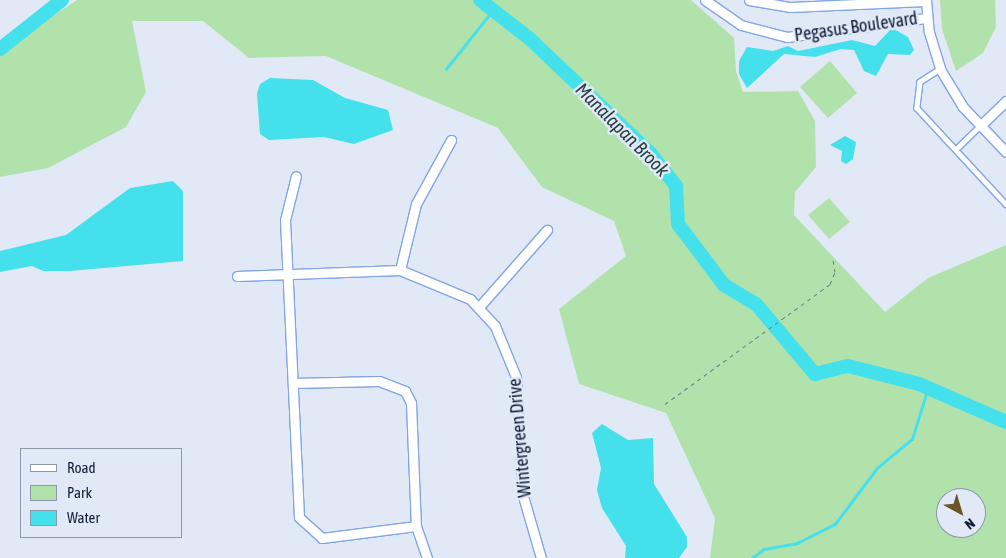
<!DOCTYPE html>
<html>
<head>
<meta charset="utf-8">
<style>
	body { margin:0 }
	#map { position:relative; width:1006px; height:558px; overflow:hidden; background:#e1e9f7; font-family:"Asap Condensed",sans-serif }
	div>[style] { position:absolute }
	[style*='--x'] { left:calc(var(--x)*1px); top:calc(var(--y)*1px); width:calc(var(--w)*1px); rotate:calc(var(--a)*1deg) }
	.green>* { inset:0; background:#b2e2ab }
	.water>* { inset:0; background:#44e0eb }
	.stream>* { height:2.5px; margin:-1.25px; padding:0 1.25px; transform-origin:1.25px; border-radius:1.25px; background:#44e0eb }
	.river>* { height:14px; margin:-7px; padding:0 7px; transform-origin:7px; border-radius:7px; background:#44e0eb }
	.path>* { height:1px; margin-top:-0.5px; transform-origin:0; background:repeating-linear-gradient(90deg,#717c90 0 4px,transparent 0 8px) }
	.roads { filter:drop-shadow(1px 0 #81a5e6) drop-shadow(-1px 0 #81a5e6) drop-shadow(0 1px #81a5e6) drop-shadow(0 -1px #81a5e6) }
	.service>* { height:4.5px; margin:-2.25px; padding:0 2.25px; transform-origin:2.25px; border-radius:2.25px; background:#fff }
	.minor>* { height:9px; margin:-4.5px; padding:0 4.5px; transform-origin:4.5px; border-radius:4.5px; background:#fff }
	span { translate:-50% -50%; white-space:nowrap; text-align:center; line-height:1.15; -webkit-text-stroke:5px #e1e9f7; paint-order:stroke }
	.street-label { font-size:18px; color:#101e37 }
	.water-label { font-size:19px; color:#284243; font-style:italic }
	.legend { position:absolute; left:20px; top:448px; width:162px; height:90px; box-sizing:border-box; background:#e1e9f7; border:1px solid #8d98aa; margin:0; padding:6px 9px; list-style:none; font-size:15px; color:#101e37 }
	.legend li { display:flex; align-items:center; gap:10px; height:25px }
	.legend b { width:25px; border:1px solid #8d98aa }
	.north { position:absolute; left:936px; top:488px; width:50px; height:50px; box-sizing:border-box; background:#e1e9f7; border:1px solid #8d98aa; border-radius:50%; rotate:141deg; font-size:14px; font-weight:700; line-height:20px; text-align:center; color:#101e37 }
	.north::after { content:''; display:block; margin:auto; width:18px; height:22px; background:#6c5424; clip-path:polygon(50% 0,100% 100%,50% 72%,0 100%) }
</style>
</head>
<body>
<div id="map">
	<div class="green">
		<div style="clip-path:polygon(evenodd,77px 0,691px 0,734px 38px,736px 71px,743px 92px,798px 91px,815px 121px,816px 167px,795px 192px,794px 215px,885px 312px,928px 278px,1006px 245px,1006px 558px,710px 558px,715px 518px,666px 413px,579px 384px,559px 309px,626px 256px,614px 221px,542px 187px,498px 128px,326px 56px,249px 58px,203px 21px,132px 21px,146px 92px,126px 127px,48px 168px,0 177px,0 51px,77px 0,946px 498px,976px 498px,976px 528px,946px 528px,946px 498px)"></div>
		<div style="clip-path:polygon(940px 0,995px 0,996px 27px,983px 53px,956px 71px,942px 29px)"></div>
		<div style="clip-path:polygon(830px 61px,857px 93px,828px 118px,800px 87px)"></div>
		<div style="clip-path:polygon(829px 198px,850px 222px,829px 239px,808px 215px)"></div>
	</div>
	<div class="water">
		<div style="clip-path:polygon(892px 28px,908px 37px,914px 50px,910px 55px,888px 54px,876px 76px,864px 71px,854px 50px,841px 49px,815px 57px,784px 54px,747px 88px,739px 74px,739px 61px,747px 47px,773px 51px,788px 46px,798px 51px,852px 40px,875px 46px)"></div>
		<div style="clip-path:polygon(270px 78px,313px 80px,345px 98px,388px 110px,393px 130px,354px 144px,324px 137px,269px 140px,260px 134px,257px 94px,260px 84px)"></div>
		<div style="clip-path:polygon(845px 136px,856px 142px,853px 159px,846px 164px,841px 161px,842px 151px,830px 145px)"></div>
		<div style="clip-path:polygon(173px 181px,183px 191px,183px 261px,70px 271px,43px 271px,32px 266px,0 272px,0 251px,66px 235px,130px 188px)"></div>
		<div style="clip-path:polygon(602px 424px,628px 440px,653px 438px,654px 484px,687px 537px,687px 547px,679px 558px,625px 558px,626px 546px,602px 508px,597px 490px,601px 468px,592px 433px)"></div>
	</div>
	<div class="stream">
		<div style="--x:446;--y:69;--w:75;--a:-51.5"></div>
		<div style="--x:752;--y:558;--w:15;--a:-37"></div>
		<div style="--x:764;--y:549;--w:34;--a:-10"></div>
		<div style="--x:797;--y:543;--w:42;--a:-26.6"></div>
		<div style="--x:835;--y:524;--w:70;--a:-53.1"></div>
		<div style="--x:877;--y:468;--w:45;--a:-39.6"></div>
		<div style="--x:912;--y:439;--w:53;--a:-72.6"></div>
	</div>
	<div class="river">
		<div style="--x:480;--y:0;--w:63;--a:38"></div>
		<div style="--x:530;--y:39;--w:167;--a:43.5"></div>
		<div style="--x:651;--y:154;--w:41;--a:52"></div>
		<div style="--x:676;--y:186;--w:38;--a:87"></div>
		<div style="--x:678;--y:224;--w:76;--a:53"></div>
		<div style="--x:724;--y:285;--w:37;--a:31"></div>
		<div style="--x:756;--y:304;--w:92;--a:49.9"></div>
		<div style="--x:815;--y:374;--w:34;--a:-14"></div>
		<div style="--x:848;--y:366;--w:73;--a:14.2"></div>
		<div style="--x:919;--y:384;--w:95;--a:23.6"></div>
		<div style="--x:0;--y:49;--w:79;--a:-38.3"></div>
	</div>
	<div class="path">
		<div style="--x:665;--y:404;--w:204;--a:-36"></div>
		<div style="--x:830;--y:284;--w:13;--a:-67"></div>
		<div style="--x:835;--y:272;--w:13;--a:-99"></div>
	</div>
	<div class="roads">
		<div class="service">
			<div style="--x:940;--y:69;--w:24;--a:147"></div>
			<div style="--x:920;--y:82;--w:26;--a:97"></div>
			<div style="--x:917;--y:108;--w:131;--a:47.2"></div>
			<div style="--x:958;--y:147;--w:30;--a:-44"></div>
		</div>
		<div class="minor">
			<div style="--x:705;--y:0;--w:44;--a:34.8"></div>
			<div style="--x:741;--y:25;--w:48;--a:14.6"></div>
			<div style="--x:787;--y:37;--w:140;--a:-7.8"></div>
			<div style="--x:749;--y:0;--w:42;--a:9.7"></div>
			<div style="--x:790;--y:7;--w:136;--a:-2.5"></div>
			<div style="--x:926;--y:0;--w:32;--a:85"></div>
			<div style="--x:929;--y:32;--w:39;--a:73"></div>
			<div style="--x:940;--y:69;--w:44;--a:58.8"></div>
			<div style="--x:963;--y:107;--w:62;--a:46.3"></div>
			<div style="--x:981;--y:125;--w:35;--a:-44"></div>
			<div style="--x:400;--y:270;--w:68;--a:-76.4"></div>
			<div style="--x:416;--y:204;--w:73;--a:-61.3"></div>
			<div style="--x:237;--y:276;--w:163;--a:-2.1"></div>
			<div style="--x:400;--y:270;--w:76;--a:22.5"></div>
			<div style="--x:470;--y:299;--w:37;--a:47"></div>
			<div style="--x:495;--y:326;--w:55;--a:67.6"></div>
			<div style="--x:516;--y:377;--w:119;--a:86.6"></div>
			<div style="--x:523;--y:496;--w:65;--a:73.8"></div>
			<div style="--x:479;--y:307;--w:103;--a:-48.6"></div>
			<div style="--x:293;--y:383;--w:86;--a:-1.3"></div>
			<div style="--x:379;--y:381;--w:28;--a:21"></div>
			<div style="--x:405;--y:391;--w:13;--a:63"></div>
			<div style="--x:411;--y:403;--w:123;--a:87.7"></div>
			<div style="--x:416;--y:526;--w:95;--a:172.7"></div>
			<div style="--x:322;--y:538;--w:31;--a:-138"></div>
			<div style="--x:299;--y:517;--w:297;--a:-92.7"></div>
			<div style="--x:285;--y:220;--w:45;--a:-76"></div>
			<div style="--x:416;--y:526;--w:34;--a:71"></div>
		</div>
	</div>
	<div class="street-label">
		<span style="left:856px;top:27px;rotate:-8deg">Pegasus Boulevard</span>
		<span style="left:520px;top:438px;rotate:-95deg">Wintergreen Drive</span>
	</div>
	<div class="water-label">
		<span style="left:622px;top:130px;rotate:45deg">Manalapan Brook</span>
	</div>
	<ul class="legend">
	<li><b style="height:6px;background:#fff"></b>Road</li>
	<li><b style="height:14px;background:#b2e2ab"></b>Park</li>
	<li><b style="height:14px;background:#44e0eb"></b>Water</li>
	</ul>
	<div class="north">N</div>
</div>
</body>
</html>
